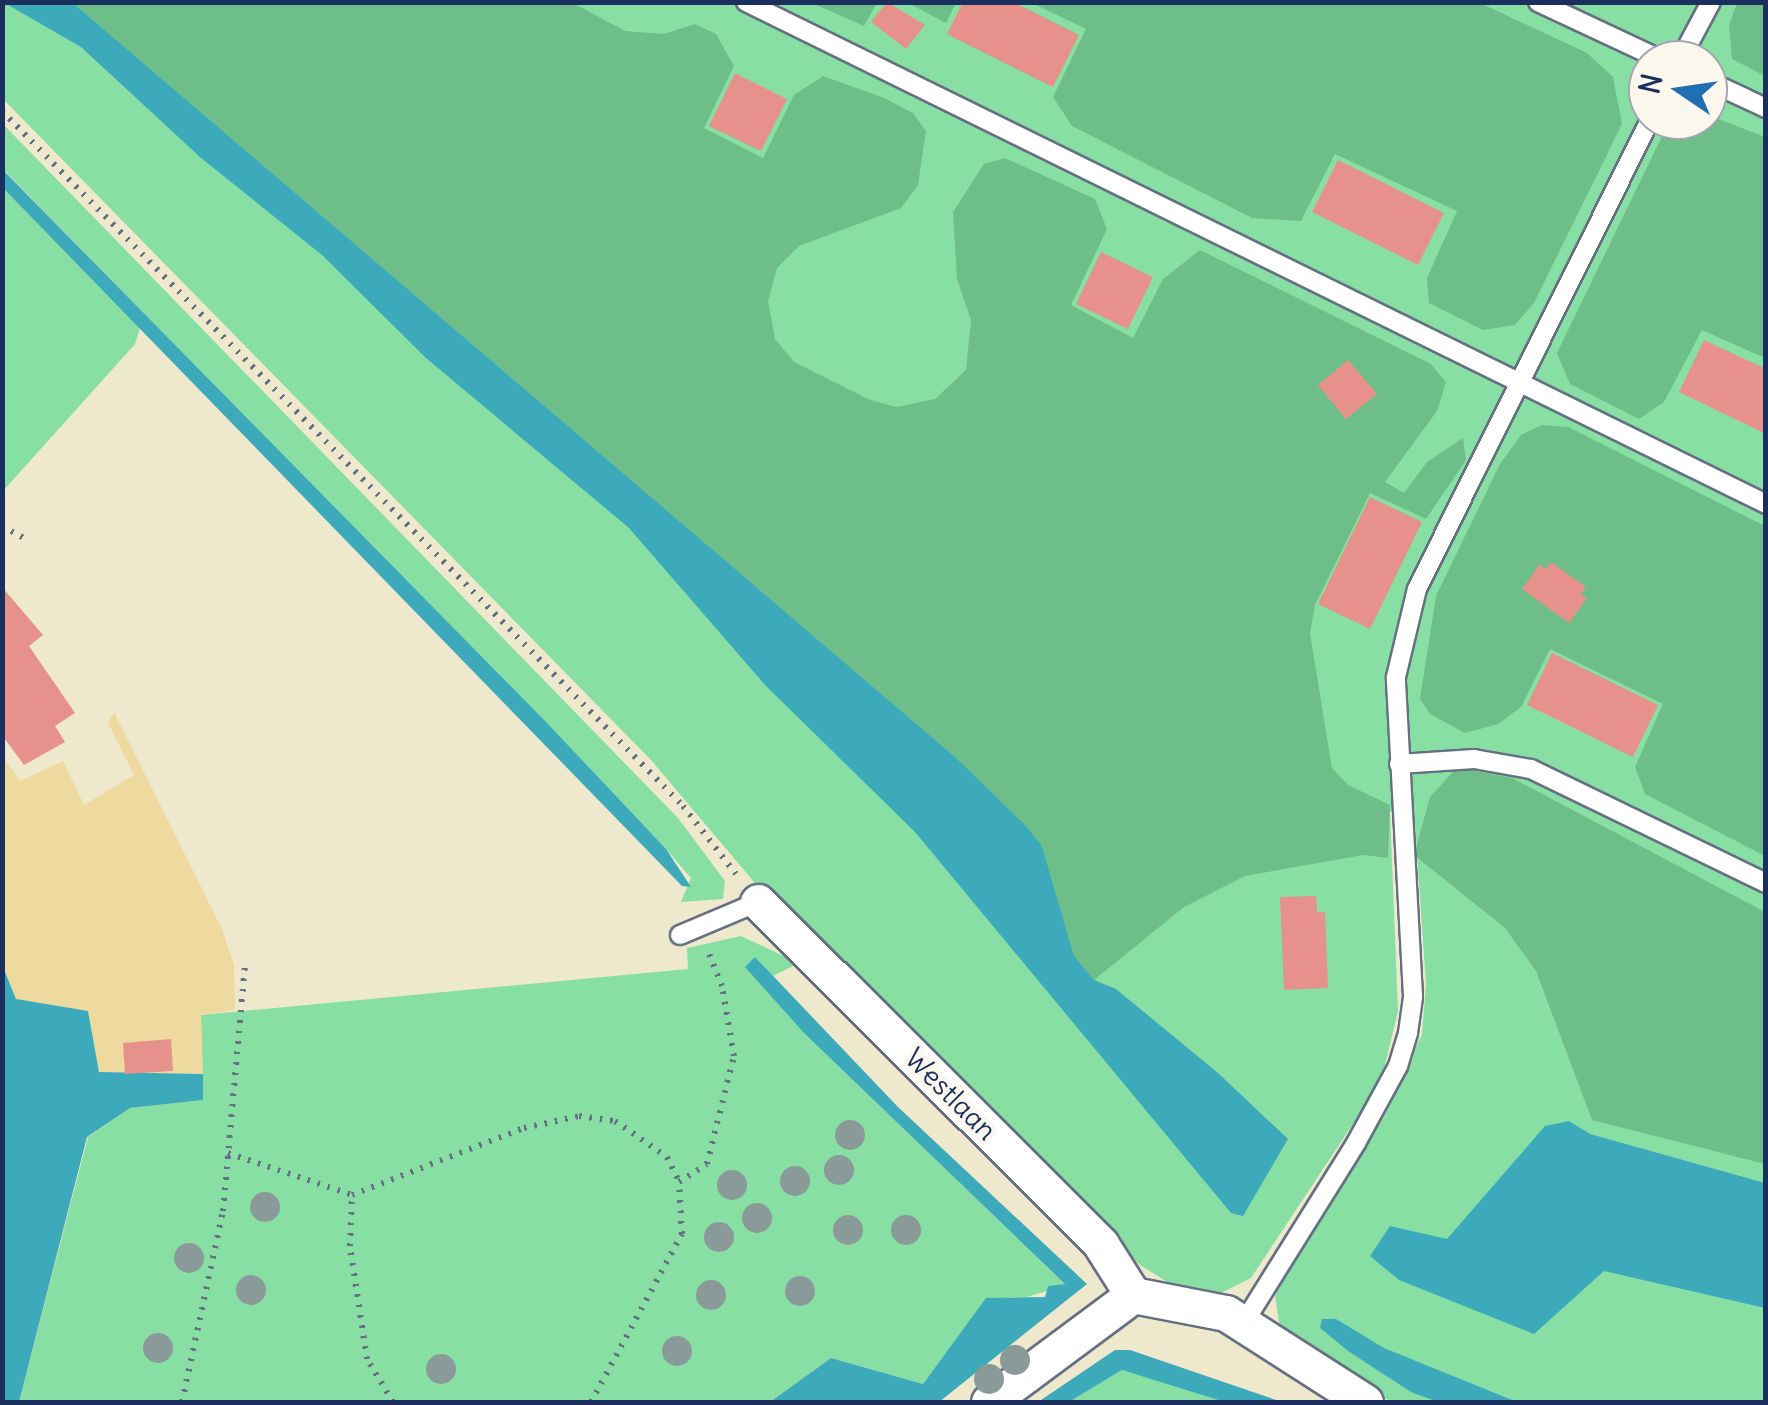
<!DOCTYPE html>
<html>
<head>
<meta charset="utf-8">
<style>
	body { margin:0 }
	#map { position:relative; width:1768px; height:1405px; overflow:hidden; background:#eee8cc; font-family:Delius,sans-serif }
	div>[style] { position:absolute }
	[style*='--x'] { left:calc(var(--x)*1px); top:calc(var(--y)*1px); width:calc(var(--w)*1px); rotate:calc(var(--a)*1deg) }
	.green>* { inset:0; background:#88dfa3 }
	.forest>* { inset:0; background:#6ebe89 }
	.sand>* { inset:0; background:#eeda9e }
	.water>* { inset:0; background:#3caaba }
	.building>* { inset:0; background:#e7918c }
	.path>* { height:6px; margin-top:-3px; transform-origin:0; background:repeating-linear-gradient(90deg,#657084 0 2.5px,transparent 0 10.5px) }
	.roads { filter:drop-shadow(2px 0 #657084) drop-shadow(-2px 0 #657084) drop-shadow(0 2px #657084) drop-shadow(0 -2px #657084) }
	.service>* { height:18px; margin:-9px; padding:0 9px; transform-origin:9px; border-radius:9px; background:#fff }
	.minor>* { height:35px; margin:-17.5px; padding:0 17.5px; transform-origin:17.5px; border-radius:17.5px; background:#fff }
	.trees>* { width:30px; height:30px; margin:-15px; border-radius:50%; background:#899a99 }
	span { translate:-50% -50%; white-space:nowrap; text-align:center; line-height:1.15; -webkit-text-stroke:9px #fbf7ec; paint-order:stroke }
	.street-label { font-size:28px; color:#1b2f5e }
	.frame { position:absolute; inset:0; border:5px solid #1b2f5e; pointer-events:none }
	.north { position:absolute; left:1628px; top:40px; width:100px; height:100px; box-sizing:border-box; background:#fbf7ec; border:2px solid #a1a7b3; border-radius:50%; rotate:283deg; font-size:28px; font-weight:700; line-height:40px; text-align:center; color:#1b2f5e }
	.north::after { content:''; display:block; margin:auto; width:35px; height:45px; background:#1f6fb2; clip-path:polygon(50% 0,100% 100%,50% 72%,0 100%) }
</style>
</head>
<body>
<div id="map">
	<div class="green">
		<div style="clip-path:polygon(evenodd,3px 3px,1765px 3px,1765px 1402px,1393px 1402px,1351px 1383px,1280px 1328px,1275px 1296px,1282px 1281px,1384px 1117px,1422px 1034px,1426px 984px,1414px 811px,1390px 812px,1398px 1011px,1384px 1069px,1368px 1101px,1251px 1278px,1219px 1294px,1177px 1288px,1140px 1265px,766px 896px,651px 760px,3px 99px,3px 3px,1648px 60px,1708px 60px,1708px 120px,1648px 120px,1648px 60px)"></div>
		<div style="clip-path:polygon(2px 123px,678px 818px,725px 881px,723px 899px,681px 902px,691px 878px,666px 849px,3px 169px)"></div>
		<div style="clip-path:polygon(3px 188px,140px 328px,135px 344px,3px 491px)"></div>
		<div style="clip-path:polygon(741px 936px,799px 963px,773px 976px,755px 957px,805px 1034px,1066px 1285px,1027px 1297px,986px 1299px,923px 1384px,831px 1358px,770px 1402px,19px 1402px,88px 1137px,130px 1108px,203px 1100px,201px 1015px,688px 969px,687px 948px)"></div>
		<div style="clip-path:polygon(1122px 1370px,1189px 1388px,1225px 1402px,1069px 1402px)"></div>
	</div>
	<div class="forest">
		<div style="clip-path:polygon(571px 2px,625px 31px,664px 34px,695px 24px,716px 34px,734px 66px,704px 128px,763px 158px,794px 95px,823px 76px,884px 98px,913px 113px,926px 131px,918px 185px,901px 208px,799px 246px,777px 268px,768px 301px,775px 339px,794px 362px,870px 400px,897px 407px,935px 399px,966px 370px,971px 320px,957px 279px,953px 212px,984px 164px,1005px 158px,1095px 199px,1107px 229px,1071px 305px,1133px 338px,1163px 279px,1200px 250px,1431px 364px,1446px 382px,1437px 411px,1385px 482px,1404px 493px,1427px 462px,1463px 438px,1466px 460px,1426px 519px,1370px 493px,1315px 605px,1310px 633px,1332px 768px,1348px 785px,1390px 805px,1388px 858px,1363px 855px,1245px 876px,1184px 907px,1094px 980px,1074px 956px,1042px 846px,954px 756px,73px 3px)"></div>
		<div style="clip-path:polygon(812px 3px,877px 3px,864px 26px)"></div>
		<div style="clip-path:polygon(908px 3px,956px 3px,946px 23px)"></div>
		<div style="clip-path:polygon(1032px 3px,1480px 3px,1587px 53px,1613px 77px,1622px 124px,1534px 303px,1515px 325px,1483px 330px,1429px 303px,1427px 278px,1457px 211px,1335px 154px,1301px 221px,1252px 218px,1072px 126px,1053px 97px,1086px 29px)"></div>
		<div style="clip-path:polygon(1737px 3px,1765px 3px,1765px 76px,1732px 59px,1729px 25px)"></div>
		<div style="clip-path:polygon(1708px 115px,1765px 137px,1765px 358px,1702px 330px,1664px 402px,1639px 419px,1570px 384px,1557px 353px,1666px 128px)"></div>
		<div style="clip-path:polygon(1542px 425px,1568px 427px,1765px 526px,1765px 856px,1645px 794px,1635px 767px,1663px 704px,1550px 649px,1521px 707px,1498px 724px,1465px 733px,1430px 714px,1420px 699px,1436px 596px,1500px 464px,1521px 435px)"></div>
		<div style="clip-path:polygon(1470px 770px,1512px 778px,1765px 912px,1765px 1164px,1592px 1120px,1536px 971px,1505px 928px,1414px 855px,1430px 797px,1453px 772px)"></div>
	</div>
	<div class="sand">
		<div style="clip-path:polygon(114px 712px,222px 929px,234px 965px,235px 1010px,201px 1015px,203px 1074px,99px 1072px,88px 1011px,16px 999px,3px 964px,3px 757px,20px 781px,63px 761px,84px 805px,134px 775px,108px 723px)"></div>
	</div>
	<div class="water">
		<div style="clip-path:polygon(3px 2px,73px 3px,954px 756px,1024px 824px,1042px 846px,1074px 956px,1094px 980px,1116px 989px,1218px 1073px,1288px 1139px,1243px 1216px,1231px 1213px,915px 832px,765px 685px,629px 528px,426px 358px,322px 255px,201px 158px,81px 47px)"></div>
		<div style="clip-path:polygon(2px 169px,546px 722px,666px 849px,691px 887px,682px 886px,3px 188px)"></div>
		<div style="clip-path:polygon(755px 957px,898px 1107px,1087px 1284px,939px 1402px,770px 1402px,831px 1358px,923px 1384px,986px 1298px,1045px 1297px,1048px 1286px,1065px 1284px,805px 1034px,745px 967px)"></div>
		<div style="clip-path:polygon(2px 964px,16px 999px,88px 1011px,99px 1072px,203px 1074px,203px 1100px,130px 1108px,87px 1137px,19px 1402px,2px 1402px)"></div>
		<div style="clip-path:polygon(1569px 1121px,1590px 1134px,1765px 1183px,1765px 1308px,1604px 1271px,1534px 1334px,1399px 1280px,1370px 1256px,1390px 1226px,1447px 1239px,1545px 1126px)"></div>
		<div style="clip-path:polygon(1322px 1319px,1336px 1319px,1384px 1348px,1517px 1402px,1438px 1402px,1411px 1392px,1348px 1351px,1320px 1328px)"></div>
		<div style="clip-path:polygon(1115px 1350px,1130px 1350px,1282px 1402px,1225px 1402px,1122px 1370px,1069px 1402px,1038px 1402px)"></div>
	</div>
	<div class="building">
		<div style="clip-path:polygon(887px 2px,925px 25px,906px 49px,871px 22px)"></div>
		<div style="clip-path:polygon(963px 2px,1013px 2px,1079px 35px,1053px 87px,947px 34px)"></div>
		<div style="clip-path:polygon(735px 73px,787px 99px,761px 151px,709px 126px)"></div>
		<div style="clip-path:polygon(1338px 160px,1444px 213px,1418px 265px,1312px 212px)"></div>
		<div style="clip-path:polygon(1101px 252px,1153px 277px,1128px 329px,1076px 304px)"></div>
		<div style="clip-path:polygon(1704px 340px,1766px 369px,1766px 434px,1679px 392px)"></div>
		<div style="clip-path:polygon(1348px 360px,1377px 394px,1346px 419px,1318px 385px)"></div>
		<div style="clip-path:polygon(1370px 497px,1422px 522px,1370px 629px,1318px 604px)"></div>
		<div style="clip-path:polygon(1551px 562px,1586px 587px,1581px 594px,1587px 598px,1569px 623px,1522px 589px,1540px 564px,1546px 569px)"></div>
		<div style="clip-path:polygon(2px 587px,43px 635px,29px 646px,75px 713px,55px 726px,65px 742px,24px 765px,2px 735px)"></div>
		<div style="clip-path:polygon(1552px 653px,1658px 705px,1633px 757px,1527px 705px)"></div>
		<div style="clip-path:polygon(1316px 896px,1317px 912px,1325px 912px,1328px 988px,1284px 990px,1280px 897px)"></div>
		<div style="clip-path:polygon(171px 1039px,173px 1071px,125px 1074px,123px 1043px)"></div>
	</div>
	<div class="path">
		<div style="--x:2;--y:111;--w:973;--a:45.58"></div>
		<div style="--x:683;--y:806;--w:86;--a:52.1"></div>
		<div style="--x:2;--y:526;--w:25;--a:29"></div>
		<div style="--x:228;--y:1153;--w:131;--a:18.7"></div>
		<div style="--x:182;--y:1402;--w:195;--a:-77.9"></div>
		<div style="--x:223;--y:1211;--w:248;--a:-84.9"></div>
		<div style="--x:393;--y:1402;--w:50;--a:-121.2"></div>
		<div style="--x:367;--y:1359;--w:114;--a:-98.6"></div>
		<div style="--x:350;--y:1246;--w:51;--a:-87.8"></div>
		<div style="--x:352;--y:1195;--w:185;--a:-21.3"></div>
		<div style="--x:524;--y:1128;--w:56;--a:-12.3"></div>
		<div style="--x:579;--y:1116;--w:36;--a:8"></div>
		<div style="--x:615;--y:1121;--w:63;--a:34.7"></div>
		<div style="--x:667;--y:1157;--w:28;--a:64"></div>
		<div style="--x:591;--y:1402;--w:191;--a:-61.6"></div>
		<div style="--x:682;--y:1234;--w:52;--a:-93.3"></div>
		<div style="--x:679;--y:1182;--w:33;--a:-33"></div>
		<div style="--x:707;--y:1164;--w:111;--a:-76"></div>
		<div style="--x:734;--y:1056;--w:71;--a:-99.7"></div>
		<div style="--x:722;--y:986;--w:40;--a:-112"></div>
	</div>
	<div class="roads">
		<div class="service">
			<div style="--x:746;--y:2;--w:1137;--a:26.2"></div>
			<div style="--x:1538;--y:2;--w:137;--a:25.1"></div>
			<div style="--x:1680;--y:60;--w:66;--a:-61.9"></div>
			<div style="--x:1708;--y:81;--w:64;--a:25"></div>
			<div style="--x:1399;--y:764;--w:75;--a:-3.8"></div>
			<div style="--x:1474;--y:759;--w:58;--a:10"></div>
			<div style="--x:1531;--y:769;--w:261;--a:25.9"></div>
			<div style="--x:680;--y:935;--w:85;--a:-22.9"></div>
			<div style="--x:1243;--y:1324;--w:213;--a:-58"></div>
			<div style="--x:1356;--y:1143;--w:88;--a:-61.4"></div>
			<div style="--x:1398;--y:1066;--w:34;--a:-73"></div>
			<div style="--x:1408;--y:1033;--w:37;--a:-82"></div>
			<div style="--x:1413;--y:996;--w:319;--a:-93.1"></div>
			<div style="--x:1396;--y:677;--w:90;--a:-76.6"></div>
			<div style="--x:1417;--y:589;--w:524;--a:-63.58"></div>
		</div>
		<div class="minor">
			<div style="--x:758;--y:902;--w:483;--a:44.9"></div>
			<div style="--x:1100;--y:1243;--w:62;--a:57.6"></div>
			<div style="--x:989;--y:1402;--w:179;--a:-36.6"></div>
			<div style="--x:1133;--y:1295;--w:95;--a:11"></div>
			<div style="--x:1226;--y:1313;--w:165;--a:32.6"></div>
		</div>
	</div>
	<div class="trees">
		<div style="left:850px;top:1135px"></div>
		<div style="left:839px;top:1170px"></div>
		<div style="left:795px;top:1181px"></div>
		<div style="left:732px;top:1185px"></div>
		<div style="left:265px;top:1207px"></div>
		<div style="left:757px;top:1218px"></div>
		<div style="left:848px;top:1230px"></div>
		<div style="left:906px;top:1230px"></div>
		<div style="left:719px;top:1237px"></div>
		<div style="left:189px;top:1258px"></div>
		<div style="left:251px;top:1290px"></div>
		<div style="left:800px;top:1291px"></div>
		<div style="left:711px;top:1295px"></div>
		<div style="left:158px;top:1348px"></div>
		<div style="left:677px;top:1351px"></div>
		<div style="left:1015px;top:1360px"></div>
		<div style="left:441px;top:1369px"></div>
		<div style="left:989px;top:1379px"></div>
	</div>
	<div class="street-label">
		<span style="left:951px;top:1094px;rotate:45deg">Westlaan</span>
	</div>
	<div class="frame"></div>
	<div class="north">N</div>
</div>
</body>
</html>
